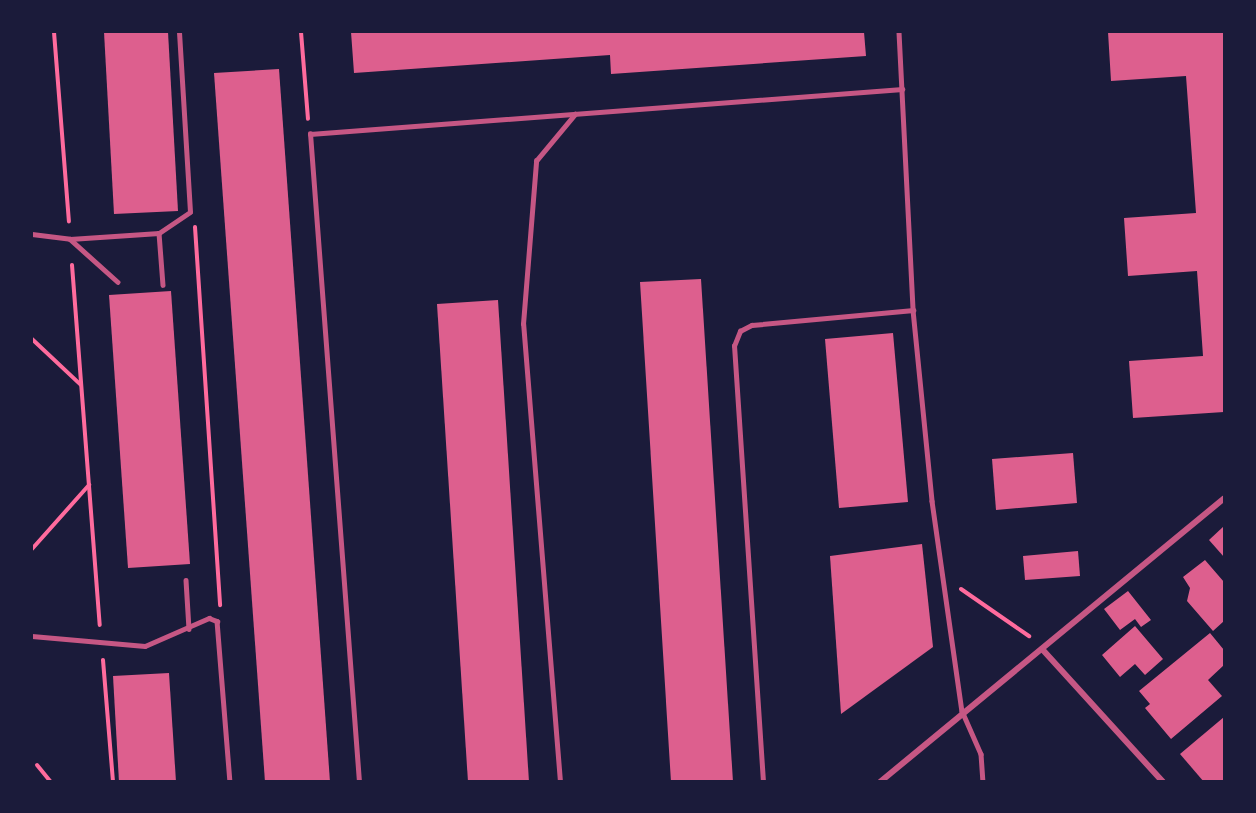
<!DOCTYPE html>
<html>
<head>
<meta charset="utf-8">
<style>
	body { margin:0 }
	#map { position:relative; width:1256px; height:813px; overflow:hidden; background:#1b1b3a; font-family:Figtree,sans-serif }
	div>[style] { position:absolute }
	[style*='--x'] { left:calc(var(--x)*1px); top:calc(var(--y)*1px); width:calc(var(--w)*1px); rotate:calc(var(--a)*1deg) }
	.building>* { inset:0; background:#dd5f8e }
	.path>* { height:4px; margin:-2px; padding:0 2px; transform-origin:2px; border-radius:2px; background:#ff6b9d }
	.service>* { height:4.5px; margin:-2.25px; padding:0 2.25px; transform-origin:2.25px; border-radius:2.25px; background:#c65784 }
	.minor>* { height:6px; margin:-3px; padding:0 3px; transform-origin:3px; border-radius:3px; background:#c65784 }
	span { translate:-50% -50%; white-space:nowrap; text-align:center; line-height:1.15; -webkit-text-stroke:6px #1b1b3a; paint-order:stroke }
	.frame { position:absolute; inset:0; border:33px solid #1b1b3a; pointer-events:none }
</style>
</head>
<body>
<div id="map">
	<div class="building">
		<div style="clip-path:polygon(104px 32px,168px 32px,178px 211px,114px 214px)"></div>
		<div style="clip-path:polygon(351px 32px,864px 32px,866px 56px,611px 74px,610px 55px,354px 73px)"></div>
		<div style="clip-path:polygon(1108px 32px,1224px 32px,1224px 412px,1133px 418px,1129px 361px,1203px 356px,1197px 271px,1128px 276px,1124px 218px,1196px 213px,1186px 76px,1111px 81px)"></div>
		<div style="clip-path:polygon(279px 69px,330px 782px,265px 782px,214px 73px)"></div>
		<div style="clip-path:polygon(701px 279px,733px 782px,671px 782px,640px 282px)"></div>
		<div style="clip-path:polygon(171px 291px,190px 564px,128px 568px,109px 295px)"></div>
		<div style="clip-path:polygon(498px 300px,529px 782px,468px 782px,437px 304px)"></div>
		<div style="clip-path:polygon(893px 333px,908px 502px,839px 508px,825px 339px)"></div>
		<div style="clip-path:polygon(1073px 453px,1077px 503px,996px 510px,992px 459px)"></div>
		<div style="clip-path:polygon(1224px 526px,1224px 557px,1209px 540px)"></div>
		<div style="clip-path:polygon(922px 544px,933px 647px,841px 714px,830px 556px)"></div>
		<div style="clip-path:polygon(1078px 551px,1080px 576px,1025px 580px,1023px 556px)"></div>
		<div style="clip-path:polygon(1205px 560px,1224px 582px,1224px 621px,1213px 631px,1187px 601px,1190px 588px,1183px 577px)"></div>
		<div style="clip-path:polygon(1128px 591px,1151px 620px,1141px 627px,1135px 619px,1120px 630px,1104px 609px)"></div>
		<div style="clip-path:polygon(1135px 626px,1163px 659px,1145px 675px,1135px 664px,1120px 677px,1102px 655px)"></div>
		<div style="clip-path:polygon(1210px 633px,1224px 650px,1224px 665px,1208px 680px,1222px 696px,1171px 739px,1145px 708px,1150px 704px,1139px 691px)"></div>
		<div style="clip-path:polygon(169px 673px,176px 782px,119px 782px,113px 676px)"></div>
		<div style="clip-path:polygon(1224px 717px,1224px 782px,1204px 782px,1180px 754px)"></div>
	</div>
	<div class="path">
		<div style="--x:54;--y:32;--w:190;--a:85.5"></div>
		<div style="--x:301;--y:32;--w:87;--a:85.4"></div>
		<div style="--x:195;--y:227;--w:379;--a:86.2"></div>
		<div style="--x:72;--y:265;--w:361;--a:85.6"></div>
		<div style="--x:32;--y:339;--w:67;--a:43.2"></div>
		<div style="--x:32;--y:549;--w:86;--a:-48.3"></div>
		<div style="--x:961;--y:589;--w:83;--a:34.7"></div>
		<div style="--x:103;--y:660;--w:122;--a:85.3"></div>
		<div style="--x:37;--y:765;--w:22;--a:51"></div>
	</div>
	<div class="service">
		<div style="--x:899;--y:32;--w:278;--a:87.1"></div>
		<div style="--x:913;--y:310;--w:192;--a:84.3"></div>
		<div style="--x:932;--y:501;--w:212;--a:81.9"></div>
		<div style="--x:962;--y:711;--w:47;--a:66.2"></div>
		<div style="--x:981;--y:754;--w:28;--a:86"></div>
		<div style="--x:159;--y:233;--w:37;--a:-34"></div>
		<div style="--x:190;--y:212;--w:180;--a:-93.5"></div>
		<div style="--x:32;--y:234;--w:38;--a:7"></div>
		<div style="--x:70;--y:239;--w:89;--a:-3.9"></div>
		<div style="--x:159;--y:233;--w:52;--a:85.6"></div>
		<div style="--x:70;--y:239;--w:64;--a:41.9"></div>
		<div style="--x:186;--y:580;--w:49;--a:86.5"></div>
		<div style="--x:32;--y:636;--w:113;--a:5.1"></div>
		<div style="--x:145;--y:646;--w:70;--a:-23.6"></div>
		<div style="--x:209;--y:618;--w:9;--a:21"></div>
		<div style="--x:217;--y:621;--w:162;--a:85.4"></div>
		<div style="--x:359;--y:782;--w:650;--a:-94.32"></div>
		<div style="--x:310;--y:134;--w:594;--a:-4.35"></div>
		<div style="--x:560;--y:782;--w:459;--a:-94.6"></div>
		<div style="--x:523;--y:324;--w:164;--a:-85.4"></div>
		<div style="--x:536;--y:161;--w:61;--a:-50.3"></div>
		<div style="--x:763;--y:782;--w:437;--a:-93.8"></div>
		<div style="--x:734;--y:346;--w:16;--a:-68"></div>
		<div style="--x:740;--y:331;--w:13;--a:-27"></div>
		<div style="--x:752;--y:325;--w:162;--a:-5.3"></div>
	</div>
	<div class="minor">
		<div style="--x:1042;--y:649;--w:180;--a:47.7"></div>
		<div style="--x:880;--y:782;--w:446;--a:-39.5"></div>
	</div>
	<div class="frame"></div>
</div>
</body>
</html>
